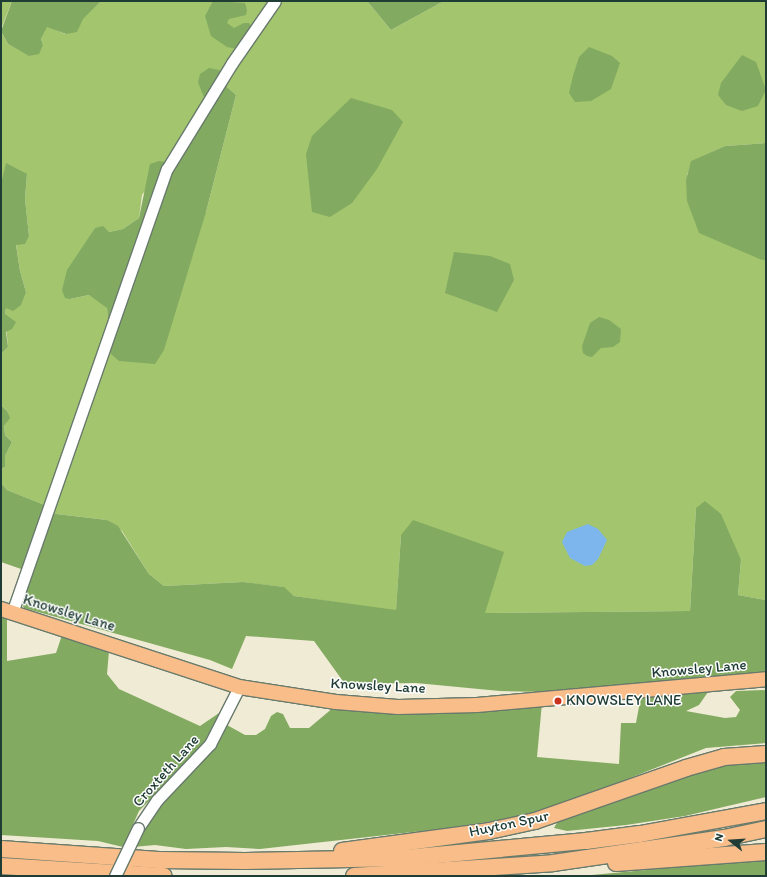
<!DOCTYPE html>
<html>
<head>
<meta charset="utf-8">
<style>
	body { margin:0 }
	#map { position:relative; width:767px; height:877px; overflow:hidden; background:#f0ebd4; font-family:Itim,sans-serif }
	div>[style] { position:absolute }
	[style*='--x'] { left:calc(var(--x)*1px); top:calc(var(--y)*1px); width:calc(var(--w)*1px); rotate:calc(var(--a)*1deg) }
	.green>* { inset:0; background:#a3c56e }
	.forest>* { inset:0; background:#82aa61 }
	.water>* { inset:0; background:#7cb6ed }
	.roads { filter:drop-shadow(1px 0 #687a6c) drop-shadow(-1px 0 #687a6c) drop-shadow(0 1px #687a6c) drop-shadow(0 -1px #687a6c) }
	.minor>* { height:11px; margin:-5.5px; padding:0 5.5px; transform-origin:5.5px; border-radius:5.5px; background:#fff }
	.major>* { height:14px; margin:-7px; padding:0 7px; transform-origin:7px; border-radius:7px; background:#f8bd89 }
	.highway>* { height:16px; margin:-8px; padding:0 8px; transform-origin:8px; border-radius:8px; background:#f8bd89 }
	.bridges { filter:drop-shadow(1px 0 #687a6c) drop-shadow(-1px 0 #687a6c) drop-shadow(0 1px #687a6c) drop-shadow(0 -1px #687a6c) }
	.minor-bridge>* { height:11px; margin:-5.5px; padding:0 5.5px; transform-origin:5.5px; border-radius:5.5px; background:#fff }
	.dots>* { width:11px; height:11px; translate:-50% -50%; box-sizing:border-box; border:2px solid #fff; border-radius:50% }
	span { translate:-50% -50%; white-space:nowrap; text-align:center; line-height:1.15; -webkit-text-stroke:3px #fff; paint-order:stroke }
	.street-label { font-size:15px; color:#1f3d34 }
	.poi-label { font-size:15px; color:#1f3d34 }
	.left { translate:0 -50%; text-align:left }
	.frame { position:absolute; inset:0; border:2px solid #1f3d34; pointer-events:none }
	.north { position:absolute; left:711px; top:821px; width:40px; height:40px; -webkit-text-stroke:3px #fff; paint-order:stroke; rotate:287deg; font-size:11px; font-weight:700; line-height:16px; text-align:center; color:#1f3d34 }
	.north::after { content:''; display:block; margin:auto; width:14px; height:18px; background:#1f3d34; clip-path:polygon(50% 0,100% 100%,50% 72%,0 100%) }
</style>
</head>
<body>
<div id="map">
	<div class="green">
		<div style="clip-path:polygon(1px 1px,12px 1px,1px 29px)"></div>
		<div style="clip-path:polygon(101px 1px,272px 1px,223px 73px,202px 92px,204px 98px,166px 163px,142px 195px,139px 218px,123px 229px,109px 232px,95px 228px,82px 250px,70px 299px,89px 295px,99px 300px,107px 308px,109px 328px,47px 506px,7px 490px,1px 483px,1px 469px,5px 467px,5px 456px,12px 442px,5px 435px,4px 426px,9px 418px,7px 411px,1px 405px,1px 354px,8px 347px,5px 314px,6px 307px,26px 292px,20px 271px,16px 244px,29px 236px,25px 199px,27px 174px,1px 184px,1px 31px,8px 44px,30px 56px,43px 45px,41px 39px,47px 26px,65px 34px)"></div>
		<div style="clip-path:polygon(277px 1px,367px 1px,391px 30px,444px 1px,766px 1px,766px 143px,725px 146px,692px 161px,687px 175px,762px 260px,766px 260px,766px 600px,738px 595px,741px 560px,696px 508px,690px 611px,485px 613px,401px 535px,396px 611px,294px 596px,283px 587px,243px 582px,164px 586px,149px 574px,122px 531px,107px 520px,48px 513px,109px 337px,206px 212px,236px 95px,227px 87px,227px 77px)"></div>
	</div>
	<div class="forest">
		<div style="clip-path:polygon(12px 1px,101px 1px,83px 19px,77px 32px,66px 34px,47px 27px,41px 39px,43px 45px,39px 54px,29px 56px,8px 44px,1px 31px)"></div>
		<div style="clip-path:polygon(213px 1px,245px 3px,247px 10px,246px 15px,229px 19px,227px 23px,234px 28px,244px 23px,249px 23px,252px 27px,237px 49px,227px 47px,211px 36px,205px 16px)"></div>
		<div style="clip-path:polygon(367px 1px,444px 1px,391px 30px)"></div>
		<div style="clip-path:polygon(589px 47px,612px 56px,620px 63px,611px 89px,591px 101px,575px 102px,569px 93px,573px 76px,579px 57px)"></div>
		<div style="clip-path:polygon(742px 55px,756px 62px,766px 90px,758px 106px,742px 111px,726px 105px,718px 95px,721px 83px)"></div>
		<div style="clip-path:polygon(209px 68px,219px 70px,227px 77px,227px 87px,236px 95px,206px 212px,164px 350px,155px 364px,119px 361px,111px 354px,107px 308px,89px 295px,70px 299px,65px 298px,62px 290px,67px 270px,95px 228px,103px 226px,109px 232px,123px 229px,139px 218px,150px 164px,159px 161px,166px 162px,204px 98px,198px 82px,200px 74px)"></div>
		<div style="clip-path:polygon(351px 98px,392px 110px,403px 122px,377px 169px,352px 203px,330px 217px,312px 212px,306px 154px,312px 136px)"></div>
		<div style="clip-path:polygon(766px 143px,766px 260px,762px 260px,699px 233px,687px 201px,686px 180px,691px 161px,725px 146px)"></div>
		<div style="clip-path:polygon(6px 163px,27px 174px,25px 199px,29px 236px,25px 244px,16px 245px,20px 271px,26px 292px,21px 305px,13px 311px,6px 308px,5px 314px,16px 322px,12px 329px,6px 332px,8px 347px,1px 354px,1px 184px)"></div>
		<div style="clip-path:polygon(454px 252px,490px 256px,510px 264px,514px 280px,497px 312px,445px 293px)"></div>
		<div style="clip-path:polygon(599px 317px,609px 320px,621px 329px,620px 342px,613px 347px,601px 348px,592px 357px,587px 356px,583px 353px,582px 346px,590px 323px)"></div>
		<div style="clip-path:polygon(1px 405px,7px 411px,10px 418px,4px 426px,5px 435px,12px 442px,5px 456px,5px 467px,1px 469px)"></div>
		<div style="clip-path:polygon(1px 483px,7px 490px,47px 506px,24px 570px,1px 562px)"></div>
		<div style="clip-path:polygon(705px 501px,721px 514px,741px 560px,738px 595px,766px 600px,766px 672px,547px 692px,500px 691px,416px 683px,345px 684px,314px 641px,246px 636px,232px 669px,210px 660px,24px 608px,20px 600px,48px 513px,107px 520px,118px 526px,149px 574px,164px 586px,243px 582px,284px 587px,294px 596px,396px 610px,401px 535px,413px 520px,504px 552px,485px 613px,690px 611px,696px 508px)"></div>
		<div style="clip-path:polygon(1px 614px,7px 617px,7px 661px,56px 653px,62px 635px,109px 651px,107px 674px,119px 689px,200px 726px,222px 711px,200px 749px,139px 811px,123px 847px,98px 841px,1px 835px)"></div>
		<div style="clip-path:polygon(766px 690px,766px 743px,706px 748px,587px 795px,515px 818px,440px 829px,260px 849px,226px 847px,186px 849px,155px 845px,133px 847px,154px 811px,217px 744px,227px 725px,245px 735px,256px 735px,265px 729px,271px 716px,277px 712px,283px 714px,290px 728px,309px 728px,334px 707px,542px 703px,537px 757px,619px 764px,621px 723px,636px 723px,641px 696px,708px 692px,699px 705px,686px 711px,725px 718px,736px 717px,740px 710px,730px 697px,736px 691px)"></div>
		<div style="clip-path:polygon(766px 760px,766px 797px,685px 816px,626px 825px,567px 831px,554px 828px,558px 821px,663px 783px,733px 763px)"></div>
		<div style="clip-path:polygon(766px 859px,766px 876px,581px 876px,700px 865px)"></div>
	</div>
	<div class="water">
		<div style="clip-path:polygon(588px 524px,598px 529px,607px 540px,598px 559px,592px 565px,585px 566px,570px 558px,562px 542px,567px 532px)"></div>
	</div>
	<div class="roads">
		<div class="minor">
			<div style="--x:12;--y:613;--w:470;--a:-70.8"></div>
			<div style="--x:167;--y:169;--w:124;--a:-58.5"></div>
			<div style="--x:232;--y:63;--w:75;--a:-55.3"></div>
			<div style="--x:138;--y:828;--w:34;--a:-56"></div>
			<div style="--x:157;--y:800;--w:77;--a:-46.6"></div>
			<div style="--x:210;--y:744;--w:64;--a:-63"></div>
		</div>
		<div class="major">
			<div style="--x:1;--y:609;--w:250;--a:18.1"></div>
			<div style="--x:239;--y:687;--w:98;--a:8.8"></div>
			<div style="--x:336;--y:702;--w:62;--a:4.6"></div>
			<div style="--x:398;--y:707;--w:79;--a:-1.5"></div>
			<div style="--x:477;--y:705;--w:290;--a:-5.1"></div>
		</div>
		<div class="highway">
			<div style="--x:1;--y:849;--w:158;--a:4"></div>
			<div style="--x:159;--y:860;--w:86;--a:0.7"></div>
			<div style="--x:245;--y:861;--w:160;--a:-1.1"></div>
			<div style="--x:405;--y:858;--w:182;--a:-5.4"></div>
			<div style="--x:586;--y:841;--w:54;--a:-7.4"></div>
			<div style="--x:640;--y:834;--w:128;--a:-10.3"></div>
			<div style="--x:342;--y:851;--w:148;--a:-7.7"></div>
			<div style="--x:489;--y:831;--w:47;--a:-12.3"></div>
			<div style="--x:535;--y:821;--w:160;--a:-19.3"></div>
			<div style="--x:686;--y:768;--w:40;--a:-16"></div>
			<div style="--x:724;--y:757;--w:42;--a:-4.1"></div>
			<div style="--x:616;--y:863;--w:150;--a:-4.2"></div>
			<div style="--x:1;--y:866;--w:163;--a:3.5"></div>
			<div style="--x:354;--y:876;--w:199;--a:-3.7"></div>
			<div style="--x:553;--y:863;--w:173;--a:-8.3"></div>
			<div style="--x:724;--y:838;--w:43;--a:-12.1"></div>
		</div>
	</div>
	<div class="bridges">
		<div class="minor-bridge">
			<div style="--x:115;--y:876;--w:53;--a:-64.4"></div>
		</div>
	</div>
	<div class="dots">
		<div style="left:558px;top:701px;background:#c8321e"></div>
	</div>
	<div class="street-label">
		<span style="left:69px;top:613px;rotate:17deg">Knowsley Lane</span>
		<span style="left:699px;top:669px;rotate:-5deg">Knowsley Lane</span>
		<span style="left:378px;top:686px;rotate:3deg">Knowsley Lane</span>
		<span style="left:166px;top:771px;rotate:-48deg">Croxteth Lane</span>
		<span style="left:509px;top:824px;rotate:-12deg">Huyton Spur</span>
	</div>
	<div class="poi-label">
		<span class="left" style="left:566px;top:701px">KNOWSLEY LANE</span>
	</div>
	<div class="frame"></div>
	<div class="north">N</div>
</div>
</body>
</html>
